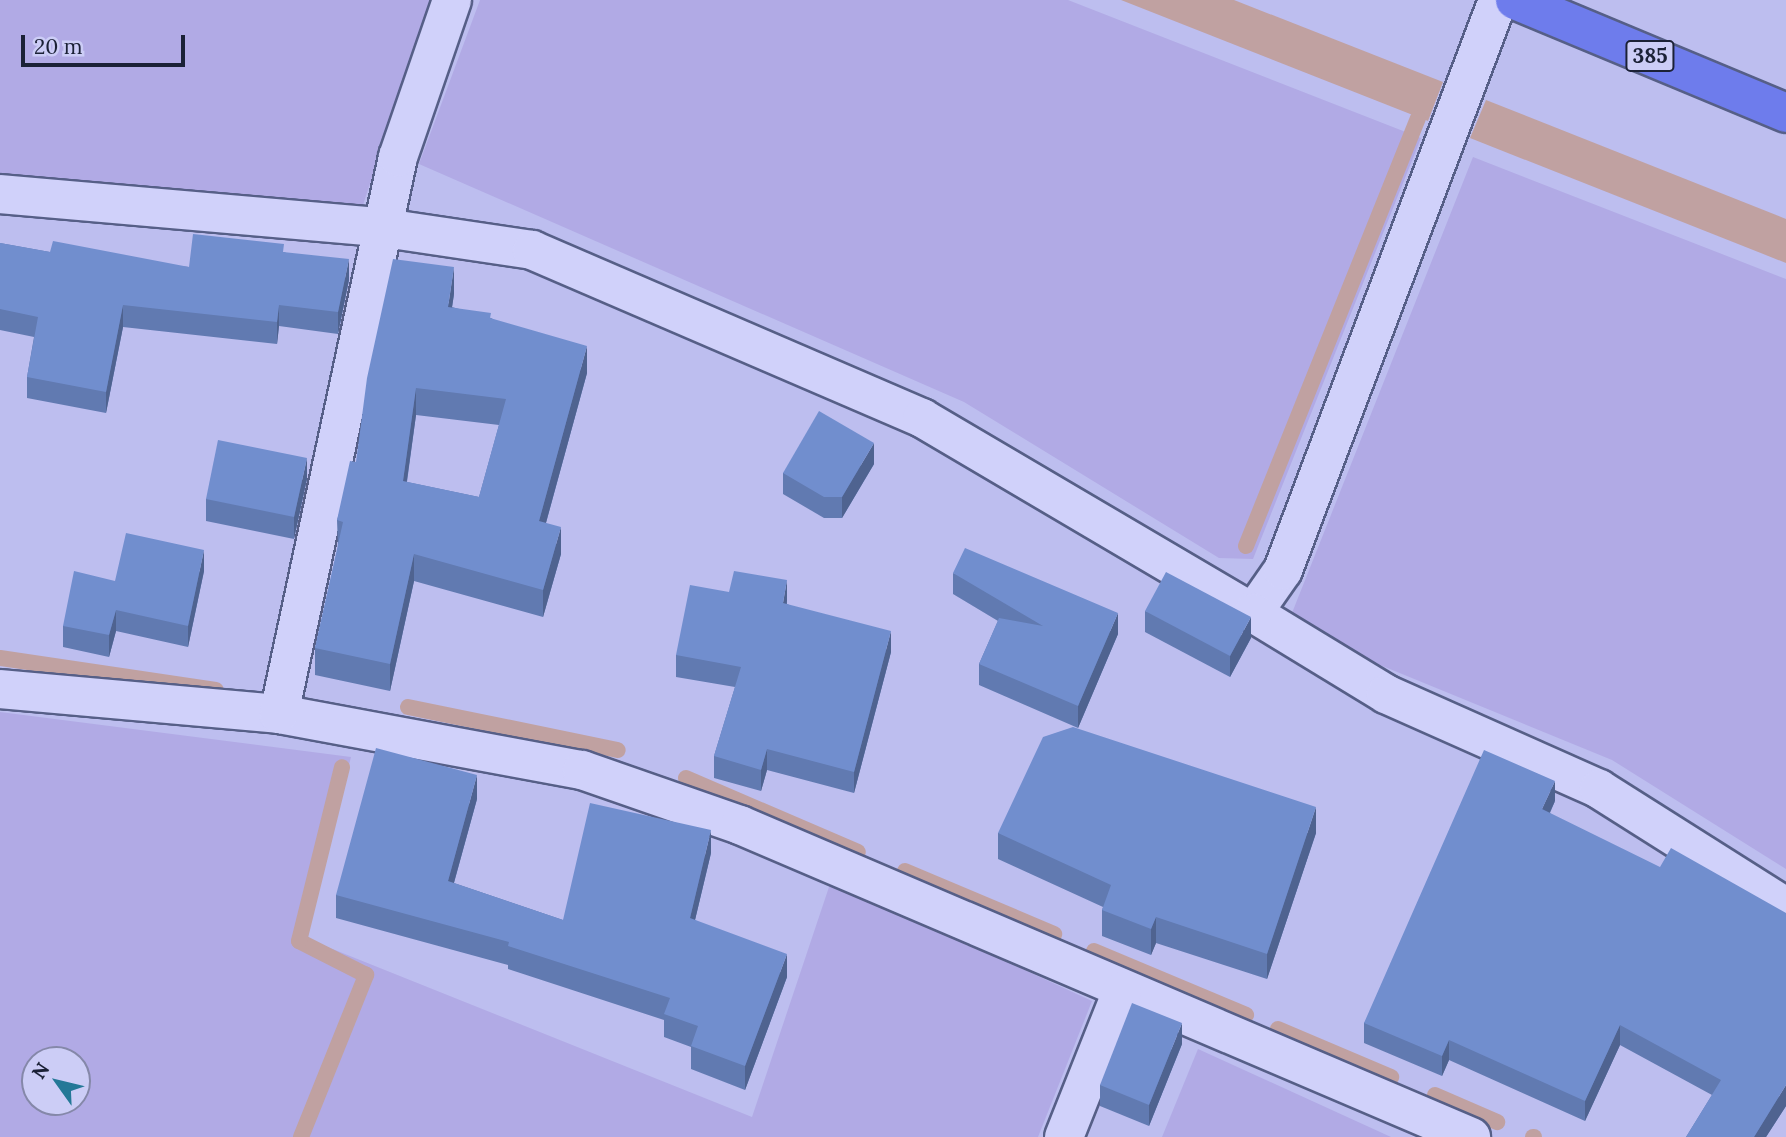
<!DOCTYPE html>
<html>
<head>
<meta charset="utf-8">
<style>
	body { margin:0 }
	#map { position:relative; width:1786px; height:1137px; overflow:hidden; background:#bdbeef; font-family:Lora,serif }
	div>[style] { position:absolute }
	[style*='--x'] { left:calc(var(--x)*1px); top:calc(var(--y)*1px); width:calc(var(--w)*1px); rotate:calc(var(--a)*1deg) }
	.farmland>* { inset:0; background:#b1aae5 }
	.water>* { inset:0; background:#c0a1a1 }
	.stream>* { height:16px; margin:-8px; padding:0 8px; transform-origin:8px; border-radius:8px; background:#c0a1a1 }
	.roads { filter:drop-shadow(2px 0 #565f87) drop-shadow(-2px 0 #565f87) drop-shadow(0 2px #565f87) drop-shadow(0 -2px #565f87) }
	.minor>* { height:38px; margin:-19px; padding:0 19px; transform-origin:19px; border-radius:19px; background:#d0d1fa }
	.trunk>* { height:38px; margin:-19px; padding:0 19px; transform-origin:19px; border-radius:19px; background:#6e7cec }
	.wall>* { inset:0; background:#617ab1 }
	.shaded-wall>* { inset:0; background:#4f6390 }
	.building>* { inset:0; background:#718ece }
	span { translate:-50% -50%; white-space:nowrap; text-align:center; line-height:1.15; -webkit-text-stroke:5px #cccdf6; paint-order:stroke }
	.shield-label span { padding:2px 5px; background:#cccdf6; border:2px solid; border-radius:5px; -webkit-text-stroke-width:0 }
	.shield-label { font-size:21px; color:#1b2136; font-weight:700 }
	.north { position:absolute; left:21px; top:1046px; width:70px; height:70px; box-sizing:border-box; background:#cccdf6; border:2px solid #8588a9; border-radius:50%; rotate:304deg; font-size:19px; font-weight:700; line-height:28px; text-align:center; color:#1b2136 }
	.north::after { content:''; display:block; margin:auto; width:24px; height:32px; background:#247897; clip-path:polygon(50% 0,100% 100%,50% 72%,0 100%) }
	.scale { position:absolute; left:21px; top:35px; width:164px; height:32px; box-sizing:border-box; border:4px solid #1b2136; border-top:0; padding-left:9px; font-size:21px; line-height:24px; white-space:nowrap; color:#1b2136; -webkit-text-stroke:5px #cccdf6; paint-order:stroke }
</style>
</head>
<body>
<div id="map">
	<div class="farmland">
		<div style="clip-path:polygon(0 0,430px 0,361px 211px,0 176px)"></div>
		<div style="clip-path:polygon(480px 0,1068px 0,1421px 138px,1253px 559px,1219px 558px,964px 402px,419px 164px)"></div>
		<div style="clip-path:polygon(1473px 157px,1786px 279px,1786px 869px,1612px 760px,1363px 658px,1292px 613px)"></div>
		<div style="clip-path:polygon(evenodd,0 712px,351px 757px,305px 938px,752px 1117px,831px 881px,1092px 1001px,1038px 1137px,0 1137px,0 712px,35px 1060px,77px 1060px,77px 1102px,35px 1102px,35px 1060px)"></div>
		<div style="clip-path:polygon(1198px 1049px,1391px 1137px,1162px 1137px)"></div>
	</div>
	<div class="water">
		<div style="clip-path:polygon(1121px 0,1234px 0,1443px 82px,1428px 121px)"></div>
		<div style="clip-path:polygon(1486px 100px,1786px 219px,1786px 263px,1470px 138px)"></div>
	</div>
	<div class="stream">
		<div style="--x:1246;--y:546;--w:461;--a:-68.1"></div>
		<div style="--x:0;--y:658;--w:218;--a:8.4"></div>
		<div style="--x:408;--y:707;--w:214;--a:11.6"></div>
		<div style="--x:686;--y:778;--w:187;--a:23.3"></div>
		<div style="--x:905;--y:871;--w:162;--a:22.9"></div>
		<div style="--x:1094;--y:951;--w:165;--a:22.8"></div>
		<div style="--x:1278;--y:1029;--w:123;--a:23"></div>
		<div style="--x:1435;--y:1095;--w:68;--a:23.5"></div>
		<div style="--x:301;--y:1137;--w:175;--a:-68.1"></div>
		<div style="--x:366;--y:975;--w:75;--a:-153.1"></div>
		<div style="--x:299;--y:941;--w:179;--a:-76.1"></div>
		<div style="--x:1533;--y:1137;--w:1;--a:0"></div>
	</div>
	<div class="roads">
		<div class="minor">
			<div style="--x:0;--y:194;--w:386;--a:5"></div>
			<div style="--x:385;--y:228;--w:149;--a:8.5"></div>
			<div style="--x:532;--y:250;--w:425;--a:23.3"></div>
			<div style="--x:922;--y:418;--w:384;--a:30.5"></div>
			<div style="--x:1253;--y:613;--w:52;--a:-55.1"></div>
			<div style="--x:1283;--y:570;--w:609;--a:-69.33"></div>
			<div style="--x:1253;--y:613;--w:156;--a:31.3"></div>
			<div style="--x:1386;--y:694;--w:233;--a:24"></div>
			<div style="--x:1599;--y:789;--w:221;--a:32.3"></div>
			<div style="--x:0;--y:689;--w:280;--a:5.1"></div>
			<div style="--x:279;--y:714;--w:308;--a:10.5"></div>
			<div style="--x:582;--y:770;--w:167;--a:19.2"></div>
			<div style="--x:740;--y:825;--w:795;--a:23.11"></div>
			<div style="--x:279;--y:714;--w:570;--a:-77.94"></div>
			<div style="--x:398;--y:157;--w:166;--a:-71"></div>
			<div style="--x:1064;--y:1137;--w:157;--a:-68.3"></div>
		</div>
		<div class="trunk">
			<div style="--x:1515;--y:0;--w:294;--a:22.6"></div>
		</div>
	</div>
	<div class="wall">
		<div style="clip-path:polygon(0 243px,50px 252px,189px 267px,284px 252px,349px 280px,338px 334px,279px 326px,277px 344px,123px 327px,106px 413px,27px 398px,27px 377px,34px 337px,0 330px)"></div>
		<div style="clip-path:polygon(evenodd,454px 294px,452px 307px,491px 318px,587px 373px,546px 523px,561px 554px,543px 617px,414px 581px,390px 691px,315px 675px,315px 648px,338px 548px,337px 520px,356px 462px,454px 294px,416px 415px,499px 425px,479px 497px,407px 482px,416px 415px)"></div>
		<div style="clip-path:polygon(874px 464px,842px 518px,824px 518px,783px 494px,783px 473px)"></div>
		<div style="clip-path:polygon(307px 479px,294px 539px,206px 521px,206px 499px)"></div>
		<div style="clip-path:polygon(204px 571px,188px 647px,116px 631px,109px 657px,63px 647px,63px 626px,115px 581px)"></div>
		<div style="clip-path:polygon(953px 573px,1118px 634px,1078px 728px,979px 685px,979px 664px,998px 621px,953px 594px)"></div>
		<div style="clip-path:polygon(787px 601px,787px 604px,891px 652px,854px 793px,767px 770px,761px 791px,714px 778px,714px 756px,735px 687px,676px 677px,676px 655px)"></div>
		<div style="clip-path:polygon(1145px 611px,1251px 638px,1230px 677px,1145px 632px)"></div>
		<div style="clip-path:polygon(477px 799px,454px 883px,563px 920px,711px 853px,695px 920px,787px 977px,745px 1090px,691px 1069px,691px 1047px,664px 1037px,664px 1020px,508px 969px,508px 965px,336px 918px,336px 895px)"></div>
		<div style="clip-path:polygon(1555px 801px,1550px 813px,1786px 1106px,1766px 1137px,1686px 1137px,1712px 1095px,1620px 1045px,1585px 1121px,1449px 1060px,1442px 1076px,1364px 1043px,1364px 1023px)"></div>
		<div style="clip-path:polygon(998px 833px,1316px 833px,1267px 979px,1156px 943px,1151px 955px,1102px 936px,1102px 910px,1103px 907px,998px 859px)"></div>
		<div style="clip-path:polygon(1182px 1044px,1149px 1126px,1100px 1106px,1100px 1085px)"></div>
	</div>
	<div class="shaded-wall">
		<div style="clip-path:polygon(349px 259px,349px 280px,338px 334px,338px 312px)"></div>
		<div style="clip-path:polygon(454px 267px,454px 294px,448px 334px,448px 307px)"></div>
		<div style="clip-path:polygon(123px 305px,123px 327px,106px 413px,106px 392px)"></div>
		<div style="clip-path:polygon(279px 305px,279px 326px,277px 344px,277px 322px)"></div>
		<div style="clip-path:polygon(587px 346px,587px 373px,539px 548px,539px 521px)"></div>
		<div style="clip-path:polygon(416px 388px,416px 415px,403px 508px,403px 481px)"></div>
		<div style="clip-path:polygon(874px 443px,874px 464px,842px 518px,842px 497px)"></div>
		<div style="clip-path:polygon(307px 458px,307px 479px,294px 539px,294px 517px)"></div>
		<div style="clip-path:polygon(561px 527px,561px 554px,543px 617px,543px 590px)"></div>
		<div style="clip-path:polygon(204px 550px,204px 571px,188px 647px,188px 626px)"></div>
		<div style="clip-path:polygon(414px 554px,414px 581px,390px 691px,390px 664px)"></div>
		<div style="clip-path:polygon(787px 580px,787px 601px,783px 624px,783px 603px)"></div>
		<div style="clip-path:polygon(116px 610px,116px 631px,109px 657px,109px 635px)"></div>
		<div style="clip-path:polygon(1118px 613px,1118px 634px,1078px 728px,1078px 706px)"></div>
		<div style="clip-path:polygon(1251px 617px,1251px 638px,1230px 677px,1230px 656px)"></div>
		<div style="clip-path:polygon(891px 631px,891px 652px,854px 793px,854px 772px)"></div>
		<div style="clip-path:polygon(767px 749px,767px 770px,761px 791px,761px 770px)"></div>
		<div style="clip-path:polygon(477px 775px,477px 799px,448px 904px,448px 881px)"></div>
		<div style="clip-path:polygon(1555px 781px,1555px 801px,1542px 829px,1542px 809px)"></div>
		<div style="clip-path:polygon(1316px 807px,1316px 833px,1267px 979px,1267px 954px)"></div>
		<div style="clip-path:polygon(711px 830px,711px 853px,690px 941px,690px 918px)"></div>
		<div style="clip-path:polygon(1156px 917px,1156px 943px,1151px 955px,1151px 929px)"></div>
		<div style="clip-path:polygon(787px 954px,787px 977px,745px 1090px,745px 1066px)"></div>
		<div style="clip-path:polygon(1182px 1023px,1182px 1044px,1149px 1126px,1149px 1105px)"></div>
		<div style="clip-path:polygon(1620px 1025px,1620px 1045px,1585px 1121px,1585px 1101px)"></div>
		<div style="clip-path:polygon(1449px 1040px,1449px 1060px,1442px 1076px,1442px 1056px)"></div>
		<div style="clip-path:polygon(1786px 1085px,1786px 1106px,1766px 1137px,1754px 1137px)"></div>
	</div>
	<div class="building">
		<div style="clip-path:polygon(193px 234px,284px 244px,283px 252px,349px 259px,338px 312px,279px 305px,277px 322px,123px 305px,106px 392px,27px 377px,38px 317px,0 309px,0 243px,50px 252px,53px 241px,189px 267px)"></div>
		<div style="clip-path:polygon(evenodd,393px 259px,454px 267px,448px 307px,491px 313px,490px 318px,587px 346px,539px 521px,561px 527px,543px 590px,414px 554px,390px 664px,315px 648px,343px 522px,337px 520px,350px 461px,356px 462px,367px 378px,393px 259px,416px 388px,506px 399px,479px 497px,403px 481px,416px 388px)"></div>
		<div style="clip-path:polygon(819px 411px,874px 443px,842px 497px,824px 497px,783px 473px)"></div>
		<div style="clip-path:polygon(218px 440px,307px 458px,294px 517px,206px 499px)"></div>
		<div style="clip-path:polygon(126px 533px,204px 550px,188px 626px,116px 610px,109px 635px,63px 626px,74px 571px,115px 581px)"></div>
		<div style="clip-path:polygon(965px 548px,1118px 613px,1078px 706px,979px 664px,999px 618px,1043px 626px,953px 573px)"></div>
		<div style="clip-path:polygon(734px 571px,787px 580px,783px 603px,891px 631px,854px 772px,767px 749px,761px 770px,714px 756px,741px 667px,676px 655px,690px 585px,729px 592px)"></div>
		<div style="clip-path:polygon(1166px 572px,1251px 617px,1230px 656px,1145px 611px)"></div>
		<div style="clip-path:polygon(1073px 727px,1316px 807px,1267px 954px,1156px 917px,1151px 929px,1102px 910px,1111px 885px,998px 833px,1043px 737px)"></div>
		<div style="clip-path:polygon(376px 748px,477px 775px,448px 881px,563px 920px,590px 803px,711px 830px,690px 918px,787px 954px,745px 1066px,691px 1046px,698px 1026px,664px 1014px,670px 998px,508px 946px,509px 942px,336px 895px)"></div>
		<div style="clip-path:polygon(1484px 750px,1555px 781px,1542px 809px,1660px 867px,1671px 848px,1786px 913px,1786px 1085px,1754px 1137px,1686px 1137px,1721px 1080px,1620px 1025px,1585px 1101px,1449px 1040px,1442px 1056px,1364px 1023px)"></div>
		<div style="clip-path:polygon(1132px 1003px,1182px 1023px,1149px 1105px,1100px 1085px)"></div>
	</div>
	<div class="shield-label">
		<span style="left:1650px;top:56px">385</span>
	</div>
	<div class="north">N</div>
	<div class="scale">20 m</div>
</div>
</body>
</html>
